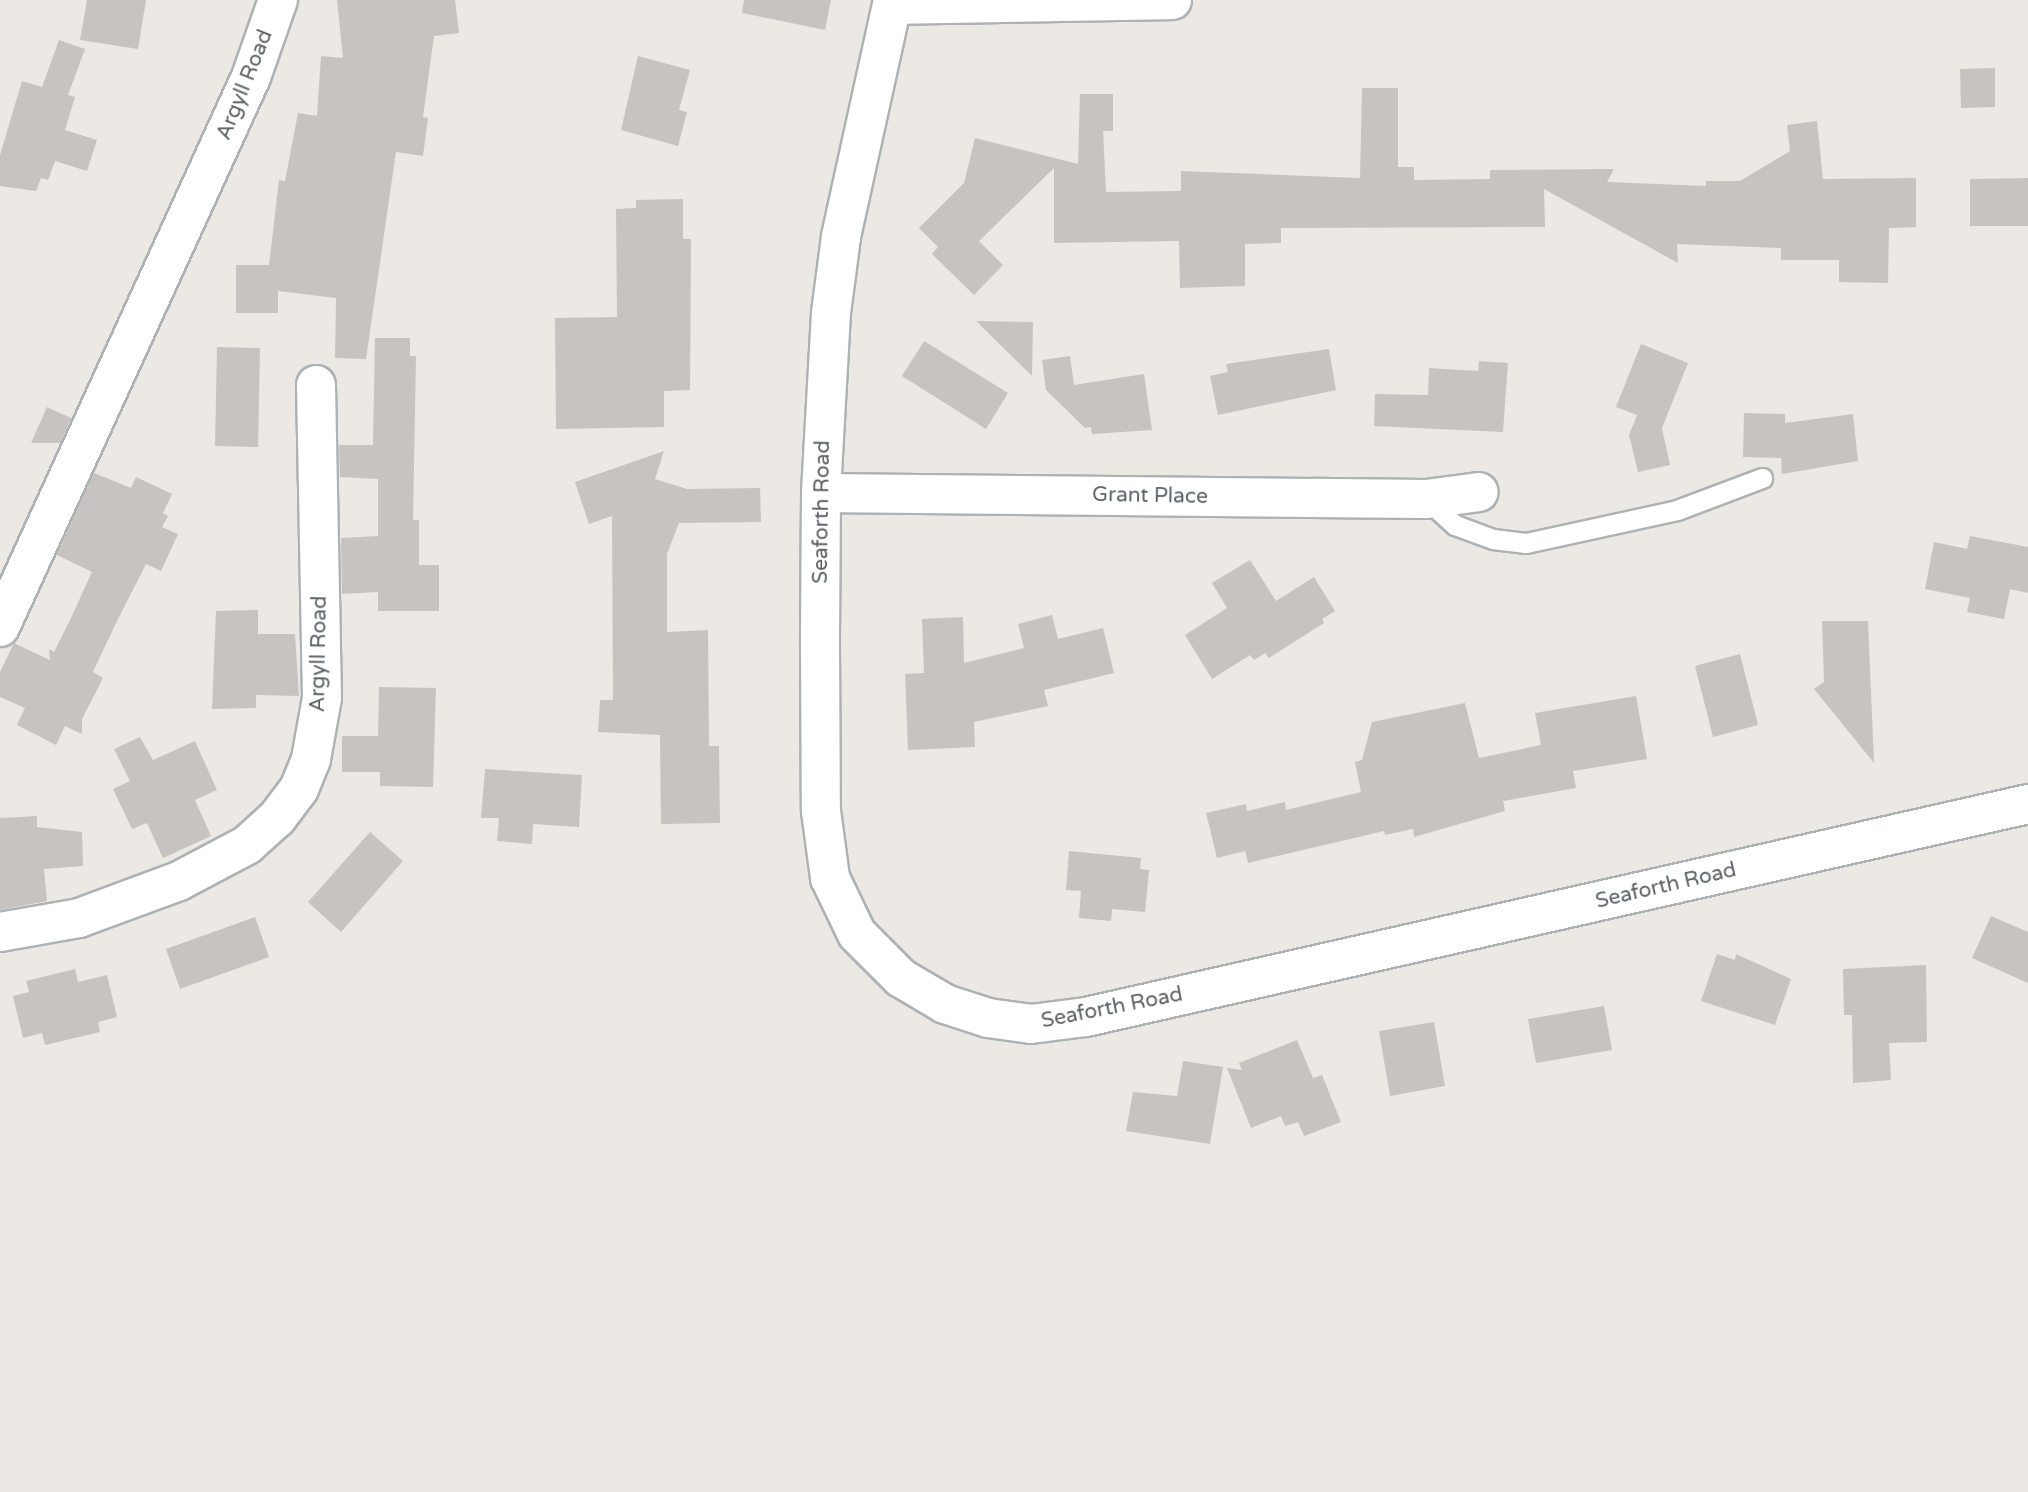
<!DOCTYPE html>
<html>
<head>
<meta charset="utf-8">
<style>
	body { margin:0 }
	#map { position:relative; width:2028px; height:1492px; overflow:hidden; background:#ece8e3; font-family:"Varela Round",sans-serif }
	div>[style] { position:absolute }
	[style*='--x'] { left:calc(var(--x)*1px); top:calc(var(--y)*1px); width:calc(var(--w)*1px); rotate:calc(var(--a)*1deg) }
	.building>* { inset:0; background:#c7c3c0 }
	.roads { filter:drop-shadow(2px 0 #aeb2b4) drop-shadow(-2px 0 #aeb2b4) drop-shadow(0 2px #aeb2b4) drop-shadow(0 -2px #aeb2b4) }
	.service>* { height:19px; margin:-9.5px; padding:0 9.5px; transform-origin:9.5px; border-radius:9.5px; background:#fff }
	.minor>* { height:38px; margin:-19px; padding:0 19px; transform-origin:19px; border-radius:19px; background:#fff }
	span { translate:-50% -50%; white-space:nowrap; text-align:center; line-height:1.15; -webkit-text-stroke:5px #fff; paint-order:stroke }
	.street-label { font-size:21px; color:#5b6062 }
</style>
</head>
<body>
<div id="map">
	<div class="building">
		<div style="clip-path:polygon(87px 0,146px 0,138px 49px,80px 40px)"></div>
		<div style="clip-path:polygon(337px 0,455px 0,459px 33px,434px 36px,423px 117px,428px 118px,423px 156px,396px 152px,366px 359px,335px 358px,336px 298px,278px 291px,278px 313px,236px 313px,236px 265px,269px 265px,279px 180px,285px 181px,298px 113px,317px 116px,321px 56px,343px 58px)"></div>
		<div style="clip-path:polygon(744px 0,831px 0,825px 30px,742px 13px)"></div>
		<div style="clip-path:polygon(59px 40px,85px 49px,68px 95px,75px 97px,65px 130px,97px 140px,87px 171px,55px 161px,48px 180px,41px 178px,36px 191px,0 186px,0 155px,22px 81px,42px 87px)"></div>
		<div style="clip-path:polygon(638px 56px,690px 70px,679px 110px,687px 112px,678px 146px,621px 130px)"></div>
		<div style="clip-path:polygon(1995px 68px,1995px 107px,1961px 108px,1960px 69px)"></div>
		<div style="clip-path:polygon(1362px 88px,1398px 88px,1398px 167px,1414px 167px,1414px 180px,1490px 179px,1490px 170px,1614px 169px,1607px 182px,1706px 186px,1706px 181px,1740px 181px,1790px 151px,1787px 125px,1817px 121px,1823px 179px,1916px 178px,1916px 227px,1889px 228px,1888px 283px,1839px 282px,1839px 260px,1781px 260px,1781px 248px,1677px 244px,1678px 263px,1544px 189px,1545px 227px,1281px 228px,1281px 243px,1245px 244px,1245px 286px,1180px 288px,1179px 241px,1054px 243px,1054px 168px,979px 241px,1003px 265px,974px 295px,932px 254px,938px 247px,919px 228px,964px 183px,975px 138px,1078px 164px,1080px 94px,1113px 94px,1113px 131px,1103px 131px,1106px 192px,1181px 191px,1181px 171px,1360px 178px)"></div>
		<div style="clip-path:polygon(2028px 178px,2028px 226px,1970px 226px,1970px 179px)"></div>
		<div style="clip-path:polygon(683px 199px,683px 239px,691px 239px,690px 390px,664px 391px,664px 427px,556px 429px,555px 318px,617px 317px,616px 209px,636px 208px,636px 200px)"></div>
		<div style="clip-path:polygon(976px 321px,1033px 322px,1032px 376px)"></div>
		<div style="clip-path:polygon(375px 338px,410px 338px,410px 356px,416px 356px,413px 520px,419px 520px,419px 565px,439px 565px,439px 611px,378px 611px,378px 592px,342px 594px,341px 538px,378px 536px,378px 479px,340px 477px,339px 445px,373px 445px)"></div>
		<div style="clip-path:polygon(924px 341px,1008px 393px,986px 429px,902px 376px)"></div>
		<div style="clip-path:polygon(1641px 344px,1688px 363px,1662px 428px,1670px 465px,1638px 472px,1629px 435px,1637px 415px,1616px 407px)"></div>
		<div style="clip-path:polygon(217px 347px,260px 348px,258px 447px,215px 446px)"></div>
		<div style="clip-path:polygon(1329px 349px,1336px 390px,1218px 415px,1210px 376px,1228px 372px,1226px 364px)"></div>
		<div style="clip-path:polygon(1070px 356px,1074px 385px,1144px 374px,1152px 430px,1092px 434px,1091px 427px,1085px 428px,1046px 390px,1042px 360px)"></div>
		<div style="clip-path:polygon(1479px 361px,1508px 363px,1503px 432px,1374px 426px,1375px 394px,1428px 395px,1429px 368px,1478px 371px)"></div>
		<div style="clip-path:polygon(47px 407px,71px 418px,60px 443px,31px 443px)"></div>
		<div style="clip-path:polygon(1744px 413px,1785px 414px,1785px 423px,1853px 414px,1858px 461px,1782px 474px,1781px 458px,1743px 457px)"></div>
		<div style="clip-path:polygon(664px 451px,655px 479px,687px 489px,760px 488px,761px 522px,679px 523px,667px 554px,667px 632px,708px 630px,709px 746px,719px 746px,720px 823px,661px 824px,660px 735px,598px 732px,600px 700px,613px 700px,612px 516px,589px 524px,575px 482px)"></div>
		<div style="clip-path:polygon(94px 473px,131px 488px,136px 477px,172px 494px,163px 513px,168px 516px,162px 527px,178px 534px,161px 571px,146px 564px,116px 623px,93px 672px,103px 678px,82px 719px,82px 734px,65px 726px,56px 745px,17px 725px,25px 708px,0 697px,0 672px,14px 643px,50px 660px,49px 649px,54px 652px,70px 620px,92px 572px,57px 555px)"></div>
		<div style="clip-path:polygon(1970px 536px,2028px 547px,2028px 593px,2010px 589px,2004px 619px,1967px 612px,1970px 598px,1925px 589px,1934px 542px,1967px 549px)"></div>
		<div style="clip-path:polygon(1250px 560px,1276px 601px,1314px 577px,1335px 611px,1322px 619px,1324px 623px,1269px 658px,1265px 653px,1254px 660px,1250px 655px,1212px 679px,1185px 635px,1227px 608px,1212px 583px)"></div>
		<div style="clip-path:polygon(258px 610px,258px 634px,295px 634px,299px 696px,256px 695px,256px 708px,212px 709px,216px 611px)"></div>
		<div style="clip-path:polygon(1052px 615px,1058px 639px,1103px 628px,1114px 673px,1044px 690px,1048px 706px,974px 722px,975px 747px,908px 750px,905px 674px,924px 673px,922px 619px,963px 617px,964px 663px,1024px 648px,1018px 624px)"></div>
		<div style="clip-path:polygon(1822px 621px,1868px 621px,1874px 763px,1814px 689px,1824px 682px)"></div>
		<div style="clip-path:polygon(1740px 654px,1758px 725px,1713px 737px,1695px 666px)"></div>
		<div style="clip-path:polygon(379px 687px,436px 688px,433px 787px,380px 786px,380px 772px,342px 772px,342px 736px,378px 736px)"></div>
		<div style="clip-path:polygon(1636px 696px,1647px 759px,1573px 771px,1576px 788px,1503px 801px,1505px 811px,1414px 837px,1413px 829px,1385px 835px,1384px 831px,1248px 863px,1245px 851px,1217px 858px,1206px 813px,1246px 804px,1247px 811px,1285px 802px,1286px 810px,1361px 792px,1355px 762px,1362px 760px,1372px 722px,1465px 703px,1479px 758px,1541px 745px,1535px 713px)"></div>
		<div style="clip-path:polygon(140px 737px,153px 760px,195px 741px,217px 790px,195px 800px,211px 836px,163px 858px,147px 823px,132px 829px,113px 789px,130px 781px,114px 749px)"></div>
		<div style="clip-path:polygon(485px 769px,582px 775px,579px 827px,533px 824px,532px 844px,497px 841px,499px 818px,481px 818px)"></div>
		<div style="clip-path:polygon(37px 816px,37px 827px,82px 832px,83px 866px,44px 869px,47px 901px,0 910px,0 818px)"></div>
		<div style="clip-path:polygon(370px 832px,403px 861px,341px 932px,308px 902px)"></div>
		<div style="clip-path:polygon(1069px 851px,1141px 858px,1140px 869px,1149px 870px,1145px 912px,1112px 909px,1111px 921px,1079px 918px,1081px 891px,1066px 890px)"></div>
		<div style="clip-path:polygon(1991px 916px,2028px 932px,2028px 983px,1972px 958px)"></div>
		<div style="clip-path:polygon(255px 917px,269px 957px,180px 989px,166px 949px)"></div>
		<div style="clip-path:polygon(1717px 954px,1735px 960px,1736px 954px,1791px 979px,1775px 1025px,1701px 1001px)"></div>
		<div style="clip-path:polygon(1926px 965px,1927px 1042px,1889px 1043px,1891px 1080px,1853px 1083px,1852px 1015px,1844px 1015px,1843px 969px)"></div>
		<div style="clip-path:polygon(75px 969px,78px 982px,107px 975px,117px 1017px,98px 1022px,100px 1032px,45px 1045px,42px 1033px,23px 1038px,13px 996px,29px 992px,26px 981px)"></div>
		<div style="clip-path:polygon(1604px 1006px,1612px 1050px,1536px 1063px,1528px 1019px)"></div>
		<div style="clip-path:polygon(1434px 1022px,1445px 1086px,1390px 1096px,1379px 1031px)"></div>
		<div style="clip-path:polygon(1297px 1040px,1313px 1078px,1322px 1075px,1341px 1122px,1304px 1136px,1298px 1122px,1285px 1126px,1281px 1116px,1251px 1128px,1227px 1068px,1242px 1070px,1239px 1063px)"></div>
		<div style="clip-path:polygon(1183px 1061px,1223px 1067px,1210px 1144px,1126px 1131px,1133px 1092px,1177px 1096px)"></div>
	</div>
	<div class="roads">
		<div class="service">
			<div style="--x:1426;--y:499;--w:39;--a:42"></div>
			<div style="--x:1455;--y:525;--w:40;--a:20.2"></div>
			<div style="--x:1493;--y:539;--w:33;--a:7"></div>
			<div style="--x:1526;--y:543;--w:155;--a:-12.3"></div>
			<div style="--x:1677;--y:510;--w:91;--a:-20.6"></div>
		</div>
		<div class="minor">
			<div style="--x:893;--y:0;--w:243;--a:102.4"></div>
			<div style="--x:841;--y:237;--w:77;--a:97.5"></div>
			<div style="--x:831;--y:313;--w:180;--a:93.2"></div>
			<div style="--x:821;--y:493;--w:152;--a:90.4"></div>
			<div style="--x:820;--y:645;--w:166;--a:89.7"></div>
			<div style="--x:821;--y:811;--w:68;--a:82.3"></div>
			<div style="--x:830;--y:878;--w:62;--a:64.3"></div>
			<div style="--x:857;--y:934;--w:62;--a:45"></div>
			<div style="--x:901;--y:978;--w:51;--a:30.6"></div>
			<div style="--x:945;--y:1004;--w:45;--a:18"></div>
			<div style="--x:988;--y:1018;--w:43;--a:7.9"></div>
			<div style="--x:1031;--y:1024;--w:55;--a:-7.3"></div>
			<div style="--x:1086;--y:1017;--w:966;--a:-12.74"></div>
			<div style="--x:893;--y:5;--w:279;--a:-1"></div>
			<div style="--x:821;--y:493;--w:605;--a:0.57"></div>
			<div style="--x:1426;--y:499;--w:53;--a:-7.5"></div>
			<div style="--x:0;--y:627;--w:605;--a:-65.47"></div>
			<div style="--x:251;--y:77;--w:82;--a:-70.7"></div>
			<div style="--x:0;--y:932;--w:80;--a:-10"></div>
			<div style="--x:79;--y:918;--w:107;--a:-20.3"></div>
			<div style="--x:179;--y:881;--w:77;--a:-27.9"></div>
			<div style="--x:247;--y:845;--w:40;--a:-42"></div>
			<div style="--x:277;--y:818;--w:36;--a:-53"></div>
			<div style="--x:299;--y:789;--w:32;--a:-68"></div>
			<div style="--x:311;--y:759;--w:62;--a:-79.8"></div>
			<div style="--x:322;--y:698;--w:313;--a:-91.1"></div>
		</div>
	</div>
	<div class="street-label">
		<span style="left:245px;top:85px;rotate:-68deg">Argyll Road</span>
		<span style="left:1150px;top:496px;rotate:1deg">Grant Place</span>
		<span style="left:822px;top:512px;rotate:-89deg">Seaforth Road</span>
		<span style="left:319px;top:654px;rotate:-89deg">Argyll Road</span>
		<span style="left:1666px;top:886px;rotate:-13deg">Seaforth Road</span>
		<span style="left:1112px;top:1008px;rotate:-11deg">Seaforth Road</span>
	</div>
</div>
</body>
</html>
